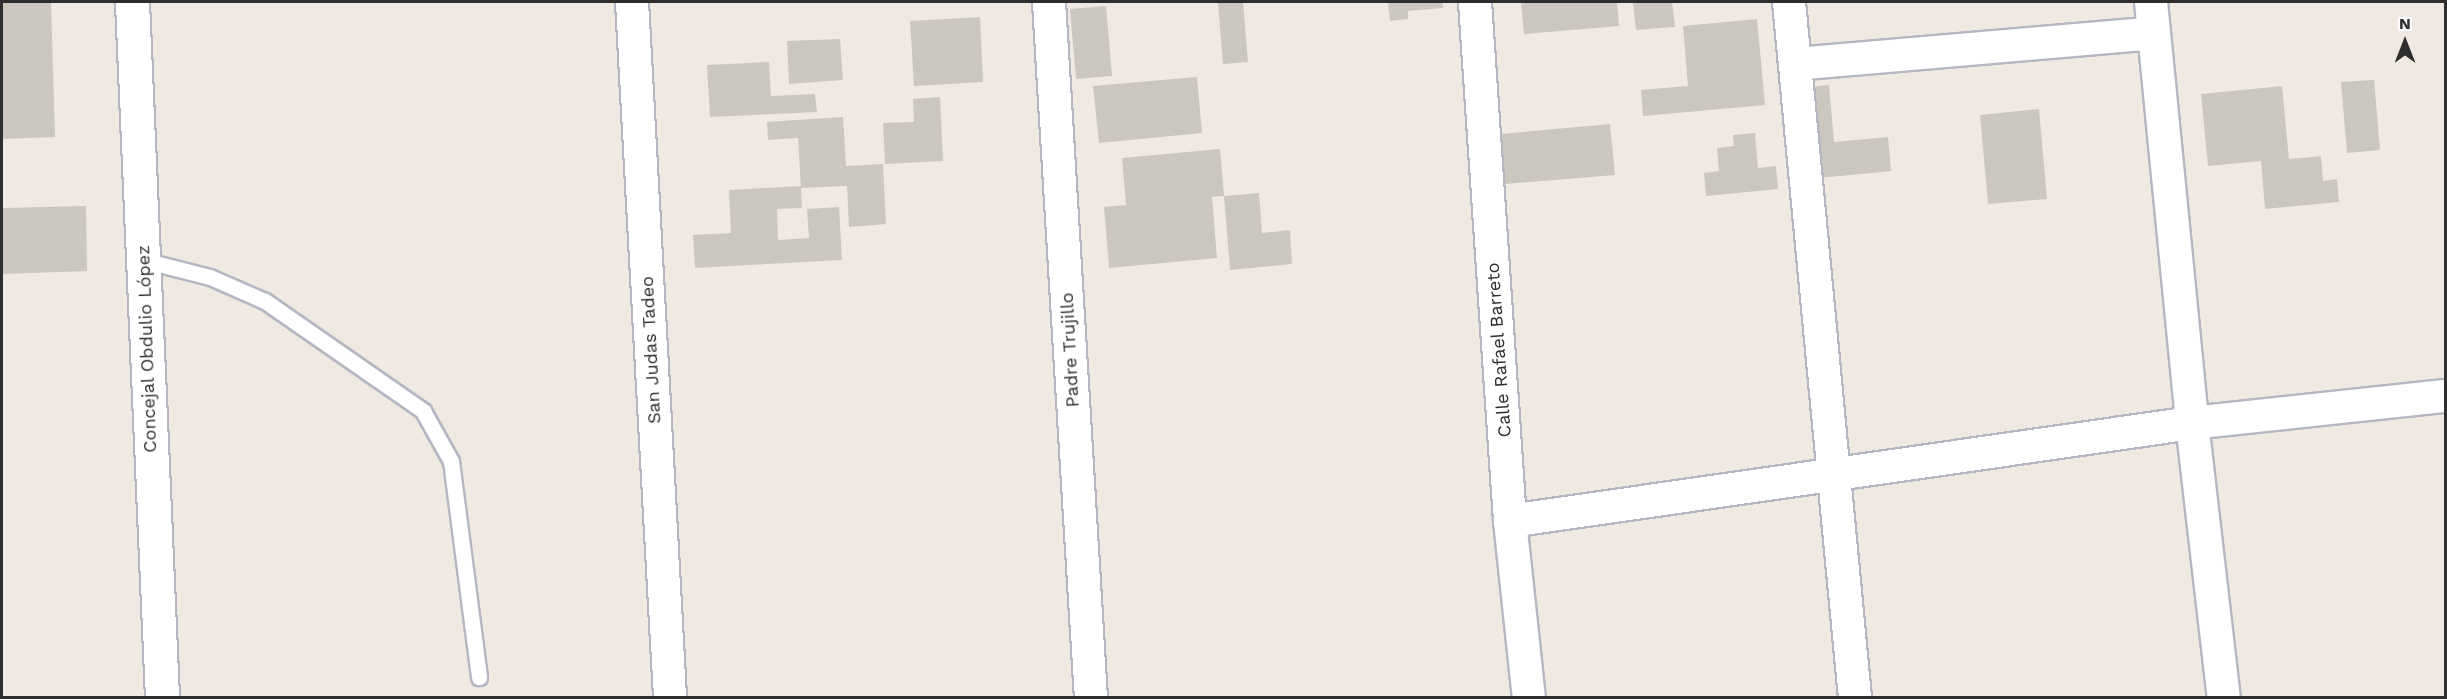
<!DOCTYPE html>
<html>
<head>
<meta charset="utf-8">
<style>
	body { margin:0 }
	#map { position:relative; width:2447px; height:699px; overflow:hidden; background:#efe9e1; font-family:"Work Sans",sans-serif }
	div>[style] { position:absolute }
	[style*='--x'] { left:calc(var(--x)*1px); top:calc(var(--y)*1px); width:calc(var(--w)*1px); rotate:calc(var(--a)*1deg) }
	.building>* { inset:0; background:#cbc7bf }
	.roads { filter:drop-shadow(2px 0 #b4b7c1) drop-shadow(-2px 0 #b4b7c1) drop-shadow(0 2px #b4b7c1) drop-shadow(0 -2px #b4b7c1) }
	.lane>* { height:15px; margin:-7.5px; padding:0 7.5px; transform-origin:7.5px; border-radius:7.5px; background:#fff }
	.street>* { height:32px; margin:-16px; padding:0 16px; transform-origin:16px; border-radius:16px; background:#fff }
	.secondary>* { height:33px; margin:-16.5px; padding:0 16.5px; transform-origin:16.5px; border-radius:16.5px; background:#fff }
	span { translate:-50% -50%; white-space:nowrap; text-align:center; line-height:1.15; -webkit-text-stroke:5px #fff; paint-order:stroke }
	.street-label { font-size:18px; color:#2e2e2e }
	.frame { position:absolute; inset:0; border:3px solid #2e2e2e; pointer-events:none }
	.north { position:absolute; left:2375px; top:12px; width:60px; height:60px; -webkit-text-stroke:4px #fff; paint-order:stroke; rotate:0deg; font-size:16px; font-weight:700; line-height:24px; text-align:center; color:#2e2e2e }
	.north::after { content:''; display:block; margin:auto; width:21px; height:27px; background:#2e2e2e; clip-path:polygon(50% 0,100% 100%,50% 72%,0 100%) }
</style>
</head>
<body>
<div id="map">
	<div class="building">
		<div style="clip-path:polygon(51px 2px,55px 137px,2px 139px,2px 3px)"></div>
		<div style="clip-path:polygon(1218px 2px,1243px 2px,1248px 62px,1223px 64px)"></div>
		<div style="clip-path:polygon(1388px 2px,1442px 2px,1443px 8px,1408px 11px,1408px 19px,1390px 21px)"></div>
		<div style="clip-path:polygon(1521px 2px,1617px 2px,1619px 26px,1524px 34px)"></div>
		<div style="clip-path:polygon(1633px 2px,1672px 2px,1675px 27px,1636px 30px)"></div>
		<div style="clip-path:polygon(1106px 6px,1112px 76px,1076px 79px,1070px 9px)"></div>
		<div style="clip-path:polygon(980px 17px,983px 82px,914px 86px,910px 21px)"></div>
		<div style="clip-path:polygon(1757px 19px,1765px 105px,1643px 116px,1641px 90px,1688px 86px,1683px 26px)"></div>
		<div style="clip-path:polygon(840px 39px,843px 80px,789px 84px,787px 41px)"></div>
		<div style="clip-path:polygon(769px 62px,771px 96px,815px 94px,817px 112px,710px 117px,707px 65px)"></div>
		<div style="clip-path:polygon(1197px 77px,1202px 133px,1099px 143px,1093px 86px)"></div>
		<div style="clip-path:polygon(2374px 80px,2380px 150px,2347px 153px,2341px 82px)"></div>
		<div style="clip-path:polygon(1829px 85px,1834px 142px,1888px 137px,1891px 171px,1819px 178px,1811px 87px)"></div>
		<div style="clip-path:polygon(2282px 86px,2289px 159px,2321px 156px,2323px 181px,2337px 179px,2339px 202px,2265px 209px,2261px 161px,2208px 166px,2201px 94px)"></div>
		<div style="clip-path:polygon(940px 97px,943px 161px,885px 164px,883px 123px,914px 122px,913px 99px)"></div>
		<div style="clip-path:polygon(2039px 109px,2047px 199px,1988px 204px,1980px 115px)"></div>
		<div style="clip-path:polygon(843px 117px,846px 166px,883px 164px,886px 224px,849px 227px,847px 186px,801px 188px,798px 138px,768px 140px,767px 122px)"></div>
		<div style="clip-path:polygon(1610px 124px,1615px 175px,1505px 184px,1500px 134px)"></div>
		<div style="clip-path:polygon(1755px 133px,1758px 168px,1776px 166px,1778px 189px,1706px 196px,1704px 173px,1719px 171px,1717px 148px,1734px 146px,1733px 135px)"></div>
		<div style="clip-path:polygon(1220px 149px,1224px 196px,1212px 197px,1217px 258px,1109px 268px,1104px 207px,1126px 205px,1122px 158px)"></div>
		<div style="clip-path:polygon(801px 186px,802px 208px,777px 209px,778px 240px,809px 238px,807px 209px,839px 207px,842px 260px,695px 268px,693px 235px,731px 233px,729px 190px)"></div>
		<div style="clip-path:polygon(1259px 193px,1262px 233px,1290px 230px,1292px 264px,1230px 270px,1224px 196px)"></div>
		<div style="clip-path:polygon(86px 206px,87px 271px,2px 274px,2px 208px)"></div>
	</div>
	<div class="roads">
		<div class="lane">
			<div style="--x:143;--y:260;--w:69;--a:14.2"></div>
			<div style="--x:210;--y:277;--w:60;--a:23.6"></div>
			<div style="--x:265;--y:301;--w:193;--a:34.8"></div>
			<div style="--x:423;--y:411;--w:57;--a:60.8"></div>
			<div style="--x:451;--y:461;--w:218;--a:82.6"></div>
		</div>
		<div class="street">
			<div style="--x:632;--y:2;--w:697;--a:86.87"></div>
			<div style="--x:1049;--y:2;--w:697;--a:86.55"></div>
			<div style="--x:1475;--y:2;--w:520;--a:86.14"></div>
			<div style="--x:1510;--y:521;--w:178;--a:83.9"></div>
			<div style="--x:1789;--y:2;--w:699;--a:84.58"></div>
			<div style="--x:2151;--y:2;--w:423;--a:84.4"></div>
			<div style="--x:2192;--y:423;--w:277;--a:83.4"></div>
			<div style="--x:1795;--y:64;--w:360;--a:-4.9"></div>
			<div style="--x:1510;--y:521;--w:689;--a:-8.18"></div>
			<div style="--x:2192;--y:423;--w:255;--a:-6.1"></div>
		</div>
		<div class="secondary">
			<div style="--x:132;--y:2;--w:697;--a:87.53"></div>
		</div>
	</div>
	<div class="street-label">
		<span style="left:147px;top:349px;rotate:-92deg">Concejal Obdulio López</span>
		<span style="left:651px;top:350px;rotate:-93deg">San Judas Tadeo</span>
		<span style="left:1070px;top:350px;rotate:-93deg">Padre Trujillo</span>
		<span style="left:1499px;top:350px;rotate:-94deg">Calle Rafael Barreto</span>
	</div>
	<div class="frame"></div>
	<div class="north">N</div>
</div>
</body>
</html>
